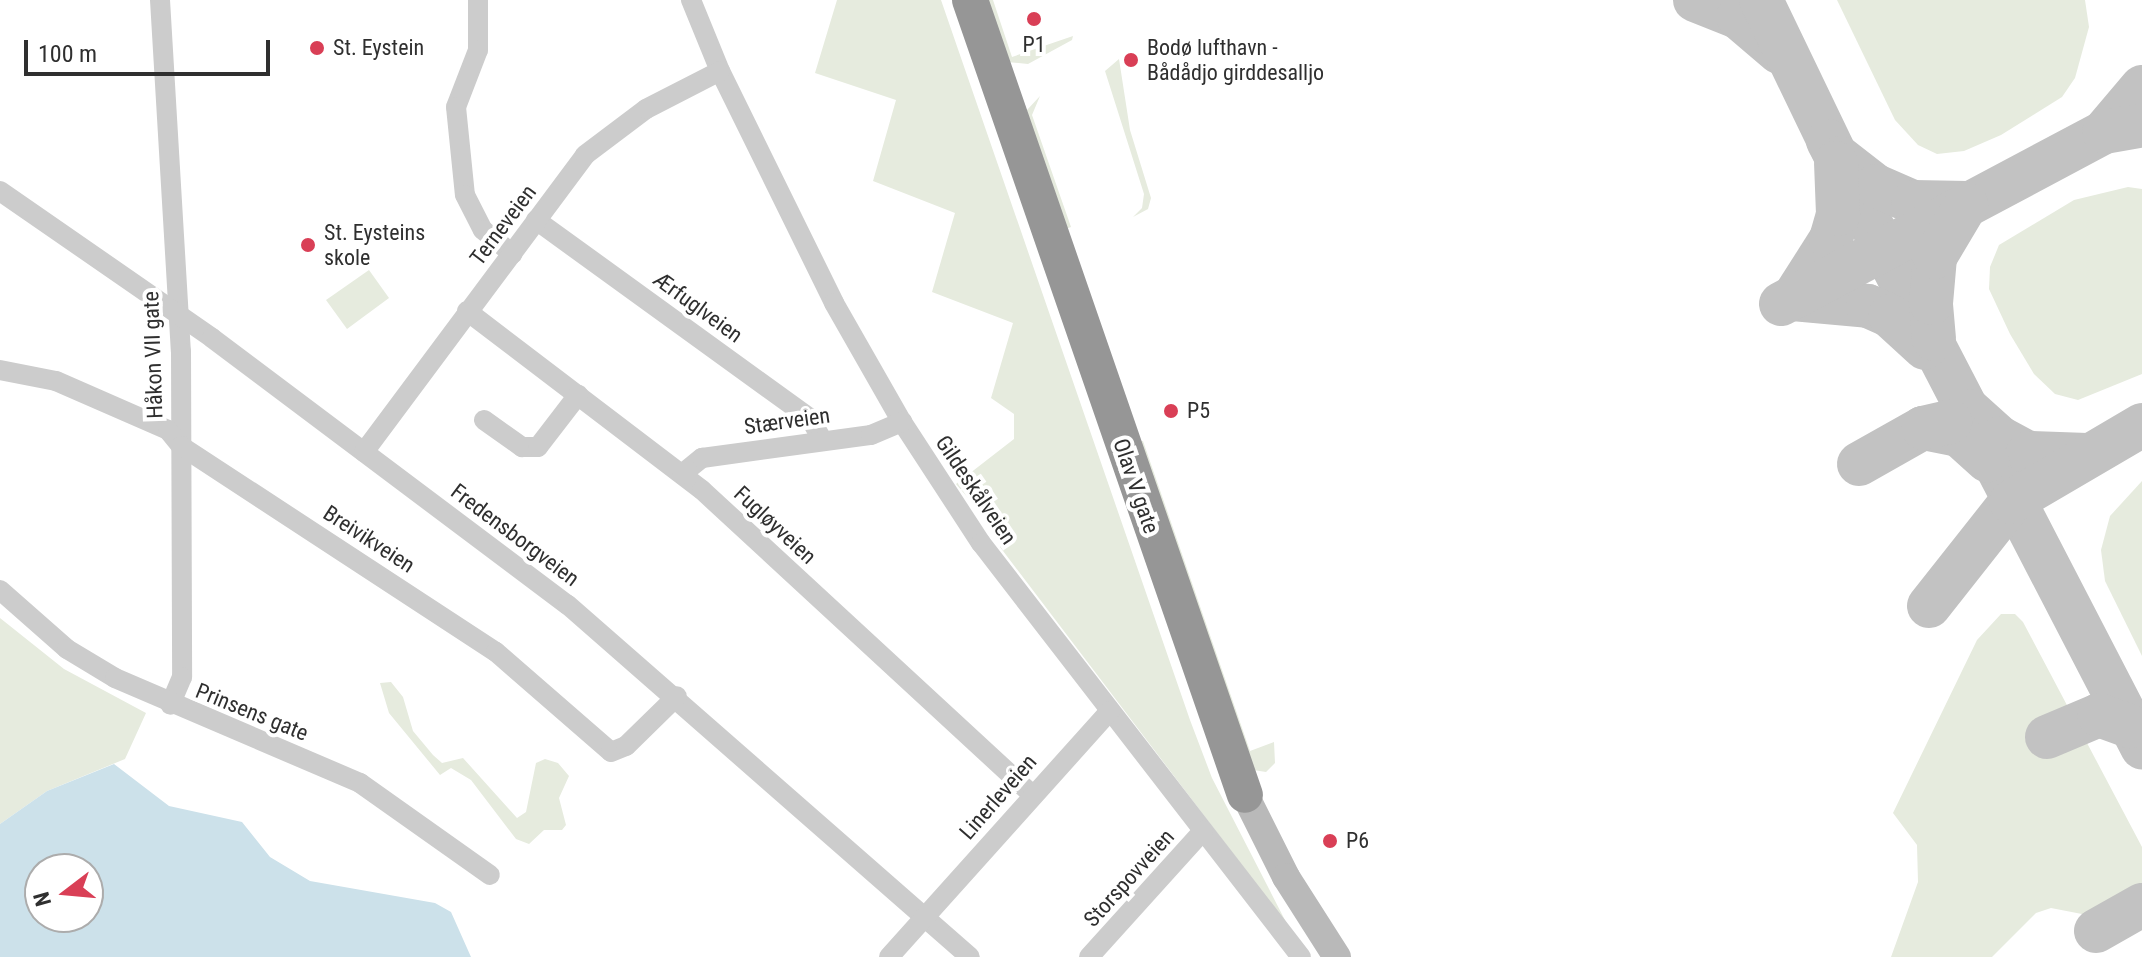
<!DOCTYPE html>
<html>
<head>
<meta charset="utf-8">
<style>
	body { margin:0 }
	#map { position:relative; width:2142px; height:957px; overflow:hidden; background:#fff; font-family:"Roboto Condensed",sans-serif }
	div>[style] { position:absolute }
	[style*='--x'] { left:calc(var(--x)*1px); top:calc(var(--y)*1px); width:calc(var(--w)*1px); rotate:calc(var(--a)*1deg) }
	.green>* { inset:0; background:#e6ebde }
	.water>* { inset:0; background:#cce1ea }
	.taxiway>* { height:44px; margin:-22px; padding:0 22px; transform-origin:22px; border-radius:22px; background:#c2c2c2 }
	.street>* { height:20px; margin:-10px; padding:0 10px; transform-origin:10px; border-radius:10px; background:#ccc }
	.secondary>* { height:28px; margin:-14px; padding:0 14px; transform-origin:14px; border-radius:14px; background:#b9b9b9 }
	.highway>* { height:36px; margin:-18px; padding:0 18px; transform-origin:18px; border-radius:18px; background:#969696 }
	.dots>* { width:22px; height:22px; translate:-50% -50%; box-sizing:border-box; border:4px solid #fff; border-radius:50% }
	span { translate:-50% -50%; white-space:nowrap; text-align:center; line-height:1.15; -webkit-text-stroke:8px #fff; paint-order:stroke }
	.poi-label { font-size:22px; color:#2f2f2f }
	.left { translate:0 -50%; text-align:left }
	.street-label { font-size:22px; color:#2f2f2f }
	.north { position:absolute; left:24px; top:853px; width:80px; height:80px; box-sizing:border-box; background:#fff; border:2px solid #acacac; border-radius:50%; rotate:254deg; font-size:22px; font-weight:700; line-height:32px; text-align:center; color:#2f2f2f }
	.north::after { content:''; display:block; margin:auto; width:28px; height:36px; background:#d93f56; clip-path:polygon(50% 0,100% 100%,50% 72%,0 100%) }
	.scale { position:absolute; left:24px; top:40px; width:246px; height:36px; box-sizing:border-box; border:4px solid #2f2f2f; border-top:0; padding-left:10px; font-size:24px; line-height:28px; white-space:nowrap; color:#2f2f2f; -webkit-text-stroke:6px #fff; paint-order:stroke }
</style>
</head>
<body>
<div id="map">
	<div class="green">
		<div style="clip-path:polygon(837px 0,941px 0,1190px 720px,1212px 778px,1288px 926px,1000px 547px,1001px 540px,1012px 533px,1001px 536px,956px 484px,1014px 439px,1014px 414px,991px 398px,1013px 323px,932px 292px,955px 213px,873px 181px,896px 100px,815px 73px)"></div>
		<div style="clip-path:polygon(979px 0,993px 0,1012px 57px,1073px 36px,1072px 40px,1028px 64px,1007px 62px)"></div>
		<div style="clip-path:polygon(1837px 0,2085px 0,2089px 27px,2075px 78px,2062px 97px,2001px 135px,1964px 151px,1937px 154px,1918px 145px,1895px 120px)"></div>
		<div style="clip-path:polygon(1119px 59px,1130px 130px,1151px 198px,1148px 209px,1133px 217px,1142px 208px,1144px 194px,1105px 71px)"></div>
		<div style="clip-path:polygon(1040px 96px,1032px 115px,1071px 227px,1063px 230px,1136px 442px,1143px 441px,1250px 751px,1274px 742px,1275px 763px,1266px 772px,1247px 769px,1236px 754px,1072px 278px,1026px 138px,1030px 136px,1027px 110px)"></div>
		<div style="clip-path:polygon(2128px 187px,2142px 189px,2142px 374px,2078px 400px,2055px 394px,2034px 374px,2010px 334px,1989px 289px,1990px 267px,1999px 245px,2074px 200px)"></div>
		<div style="clip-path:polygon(369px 270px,389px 298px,347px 329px,326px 300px)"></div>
		<div style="clip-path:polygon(2142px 481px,2142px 656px,2105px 581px,2101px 550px,2110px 516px)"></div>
		<div style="clip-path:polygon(2001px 614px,2015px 614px,2023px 622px,2142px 847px,2142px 884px,2087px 915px,2051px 908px,2036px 913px,1992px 957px,1891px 957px,1918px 882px,1917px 845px,1893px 813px,1977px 640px)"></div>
		<div style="clip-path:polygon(0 618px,64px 669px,146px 713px,125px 759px,47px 791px,0 824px)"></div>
		<div style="clip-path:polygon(391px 682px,403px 697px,413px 731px,433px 755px,442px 763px,463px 758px,517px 818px,526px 812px,536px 763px,545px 759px,558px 763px,569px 776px,559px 798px,566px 825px,562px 830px,544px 830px,529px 844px,516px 839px,471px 780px,451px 768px,440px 775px,389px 713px,380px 683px)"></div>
	</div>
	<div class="water">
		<div style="clip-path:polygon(evenodd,114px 764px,169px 806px,242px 822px,270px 857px,310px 881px,435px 903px,451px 912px,471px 957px,0 957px,0 824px,47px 791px,114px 764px,40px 869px,88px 869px,88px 917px,40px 917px,40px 869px)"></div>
	</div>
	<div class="taxiway">
		<div style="--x:1695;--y:0;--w:46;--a:21.6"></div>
		<div style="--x:1738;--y:17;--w:54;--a:40.5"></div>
		<div style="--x:1761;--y:0;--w:184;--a:64.3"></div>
		<div style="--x:2104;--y:132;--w:59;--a:-49.8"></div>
		<div style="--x:1828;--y:141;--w:683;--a:62.61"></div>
		<div style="--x:1840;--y:158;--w:46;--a:37.9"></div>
		<div style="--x:1876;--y:186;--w:40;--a:23.4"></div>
		<div style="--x:1913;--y:202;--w:55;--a:1"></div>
		<div style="--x:1796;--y:294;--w:65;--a:-57.5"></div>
		<div style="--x:1831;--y:239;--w:26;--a:-74"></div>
		<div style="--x:1838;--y:214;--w:51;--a:-92.2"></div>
		<div style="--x:1793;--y:299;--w:75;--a:5.3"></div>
		<div style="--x:1868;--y:306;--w:24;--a:24"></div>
		<div style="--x:1890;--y:316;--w:47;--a:42.4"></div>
		<div style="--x:1781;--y:304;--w:366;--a:-28"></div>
		<div style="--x:2104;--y:132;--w:39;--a:-10"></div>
		<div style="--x:1934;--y:339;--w:36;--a:-95"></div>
		<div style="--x:1931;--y:303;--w:46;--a:-85"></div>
		<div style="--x:1935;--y:257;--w:61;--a:-59.2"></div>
		<div style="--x:1970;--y:411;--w:40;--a:42"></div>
		<div style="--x:2000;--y:438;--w:32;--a:28"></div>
		<div style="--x:2028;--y:453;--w:59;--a:1.9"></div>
		<div style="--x:1923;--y:428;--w:37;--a:11"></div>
		<div style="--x:1959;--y:435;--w:38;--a:42"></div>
		<div style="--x:1859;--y:464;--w:73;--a:-29.4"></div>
		<div style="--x:1923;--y:428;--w:28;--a:-13"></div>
		<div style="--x:1929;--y:606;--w:132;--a:-51.7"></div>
		<div style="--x:2011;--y:502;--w:152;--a:-30.4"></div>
		<div style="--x:2047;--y:737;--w:56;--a:-22.9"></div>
		<div style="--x:2099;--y:715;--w:33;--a:20"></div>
		<div style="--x:2096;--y:931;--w:53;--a:-29.5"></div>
	</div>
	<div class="street">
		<div style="--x:160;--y:0;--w:352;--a:86.6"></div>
		<div style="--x:181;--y:351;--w:326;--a:89.8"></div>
		<div style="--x:182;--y:677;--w:30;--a:113"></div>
		<div style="--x:478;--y:0;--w:50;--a:90"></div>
		<div style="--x:478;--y:50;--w:61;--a:111.1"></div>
		<div style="--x:456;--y:107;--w:88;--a:84.2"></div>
		<div style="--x:465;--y:195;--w:39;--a:63"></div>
		<div style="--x:483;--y:230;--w:38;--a:39"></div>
		<div style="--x:691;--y:0;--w:77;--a:67.8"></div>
		<div style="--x:720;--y:71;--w:258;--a:63.8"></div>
		<div style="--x:834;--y:303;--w:137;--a:60.3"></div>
		<div style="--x:902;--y:422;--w:145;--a:56.9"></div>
		<div style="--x:981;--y:543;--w:523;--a:52.3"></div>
		<div style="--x:0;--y:191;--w:258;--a:34.7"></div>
		<div style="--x:212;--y:338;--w:445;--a:36.9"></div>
		<div style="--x:568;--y:605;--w:534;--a:41.21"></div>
		<div style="--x:536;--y:220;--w:338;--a:35.9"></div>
		<div style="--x:810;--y:418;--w:25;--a:61"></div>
		<div style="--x:467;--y:311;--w:295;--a:37.3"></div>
		<div style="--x:702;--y:490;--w:449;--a:42.7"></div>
		<div style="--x:0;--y:370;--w:57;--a:11.1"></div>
		<div style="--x:56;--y:381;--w:122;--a:23.6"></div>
		<div style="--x:168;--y:430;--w:21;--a:51"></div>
		<div style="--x:181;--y:446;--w:376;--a:33.2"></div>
		<div style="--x:496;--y:652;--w:152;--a:41"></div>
		<div style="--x:611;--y:752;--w:16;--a:-22"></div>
		<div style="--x:626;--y:746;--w:71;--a:-44.4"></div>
		<div style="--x:484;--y:420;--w:47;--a:35.4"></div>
		<div style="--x:522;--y:447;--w:16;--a:0"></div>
		<div style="--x:538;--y:447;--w:66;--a:-52.4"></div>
		<div style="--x:364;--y:452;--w:370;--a:-53.3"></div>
		<div style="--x:585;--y:155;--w:76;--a:-37"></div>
		<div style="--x:646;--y:109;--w:83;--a:-27.2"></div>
		<div style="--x:682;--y:474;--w:26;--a:-39"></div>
		<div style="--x:702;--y:458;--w:171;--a:-7.8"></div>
		<div style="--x:871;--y:435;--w:34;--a:-23"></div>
		<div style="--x:0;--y:590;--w:89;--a:41.4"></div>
		<div style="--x:67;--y:649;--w:56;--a:31.1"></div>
		<div style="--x:115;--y:678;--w:267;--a:23.2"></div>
		<div style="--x:360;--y:783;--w:159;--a:35.3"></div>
		<div style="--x:889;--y:957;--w:331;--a:-48.1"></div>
		<div style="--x:1089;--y:957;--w:170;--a:-47.9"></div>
	</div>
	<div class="secondary">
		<div style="--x:1245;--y:795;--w:92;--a:63.4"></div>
		<div style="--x:1286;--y:877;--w:95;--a:57.5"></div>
	</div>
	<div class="highway">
		<div style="--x:970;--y:0;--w:841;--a:70.92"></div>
	</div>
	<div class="dots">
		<div style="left:1034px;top:19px;background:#d93f56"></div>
		<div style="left:317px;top:48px;background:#d93f56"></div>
		<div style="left:1131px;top:60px;background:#d93f56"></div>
		<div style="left:308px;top:245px;background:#d93f56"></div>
		<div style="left:1171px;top:411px;background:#d93f56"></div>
		<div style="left:1330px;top:841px;background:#d93f56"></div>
	</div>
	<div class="poi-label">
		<span style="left:1034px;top:45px">P1</span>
		<span class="left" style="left:1147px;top:60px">Bodø lufthavn -<br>Bådådjo girddesalljo</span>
		<span class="left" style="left:333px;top:48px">St. Eystein</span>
		<span class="left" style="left:324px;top:245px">St. Eysteins<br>skole</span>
		<span class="left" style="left:1187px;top:411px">P5</span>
		<span class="left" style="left:1346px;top:841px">P6</span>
	</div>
	<div class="street-label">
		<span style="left:503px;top:225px;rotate:-53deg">Terneveien</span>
		<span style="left:698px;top:307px;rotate:36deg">Ærfuglveien</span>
		<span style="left:153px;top:355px;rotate:-92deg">Håkon VII gate</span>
		<span style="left:787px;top:421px;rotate:-8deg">Stærveien</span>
		<span style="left:1136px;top:486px;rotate:71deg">Olav V gate</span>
		<span style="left:976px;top:490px;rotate:56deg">Gildeskålveien</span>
		<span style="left:775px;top:525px;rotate:43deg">Fugløyveien</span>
		<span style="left:515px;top:535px;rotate:37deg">Fredensborgveien</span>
		<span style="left:369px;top:539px;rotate:33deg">Breivikveien</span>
		<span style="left:252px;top:712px;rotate:22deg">Prinsens gate</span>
		<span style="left:998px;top:797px;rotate:-49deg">Linerleveien</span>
		<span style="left:1129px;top:878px;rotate:-48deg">Storspovveien</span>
	</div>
	<div class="north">N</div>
	<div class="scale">100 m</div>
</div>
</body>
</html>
